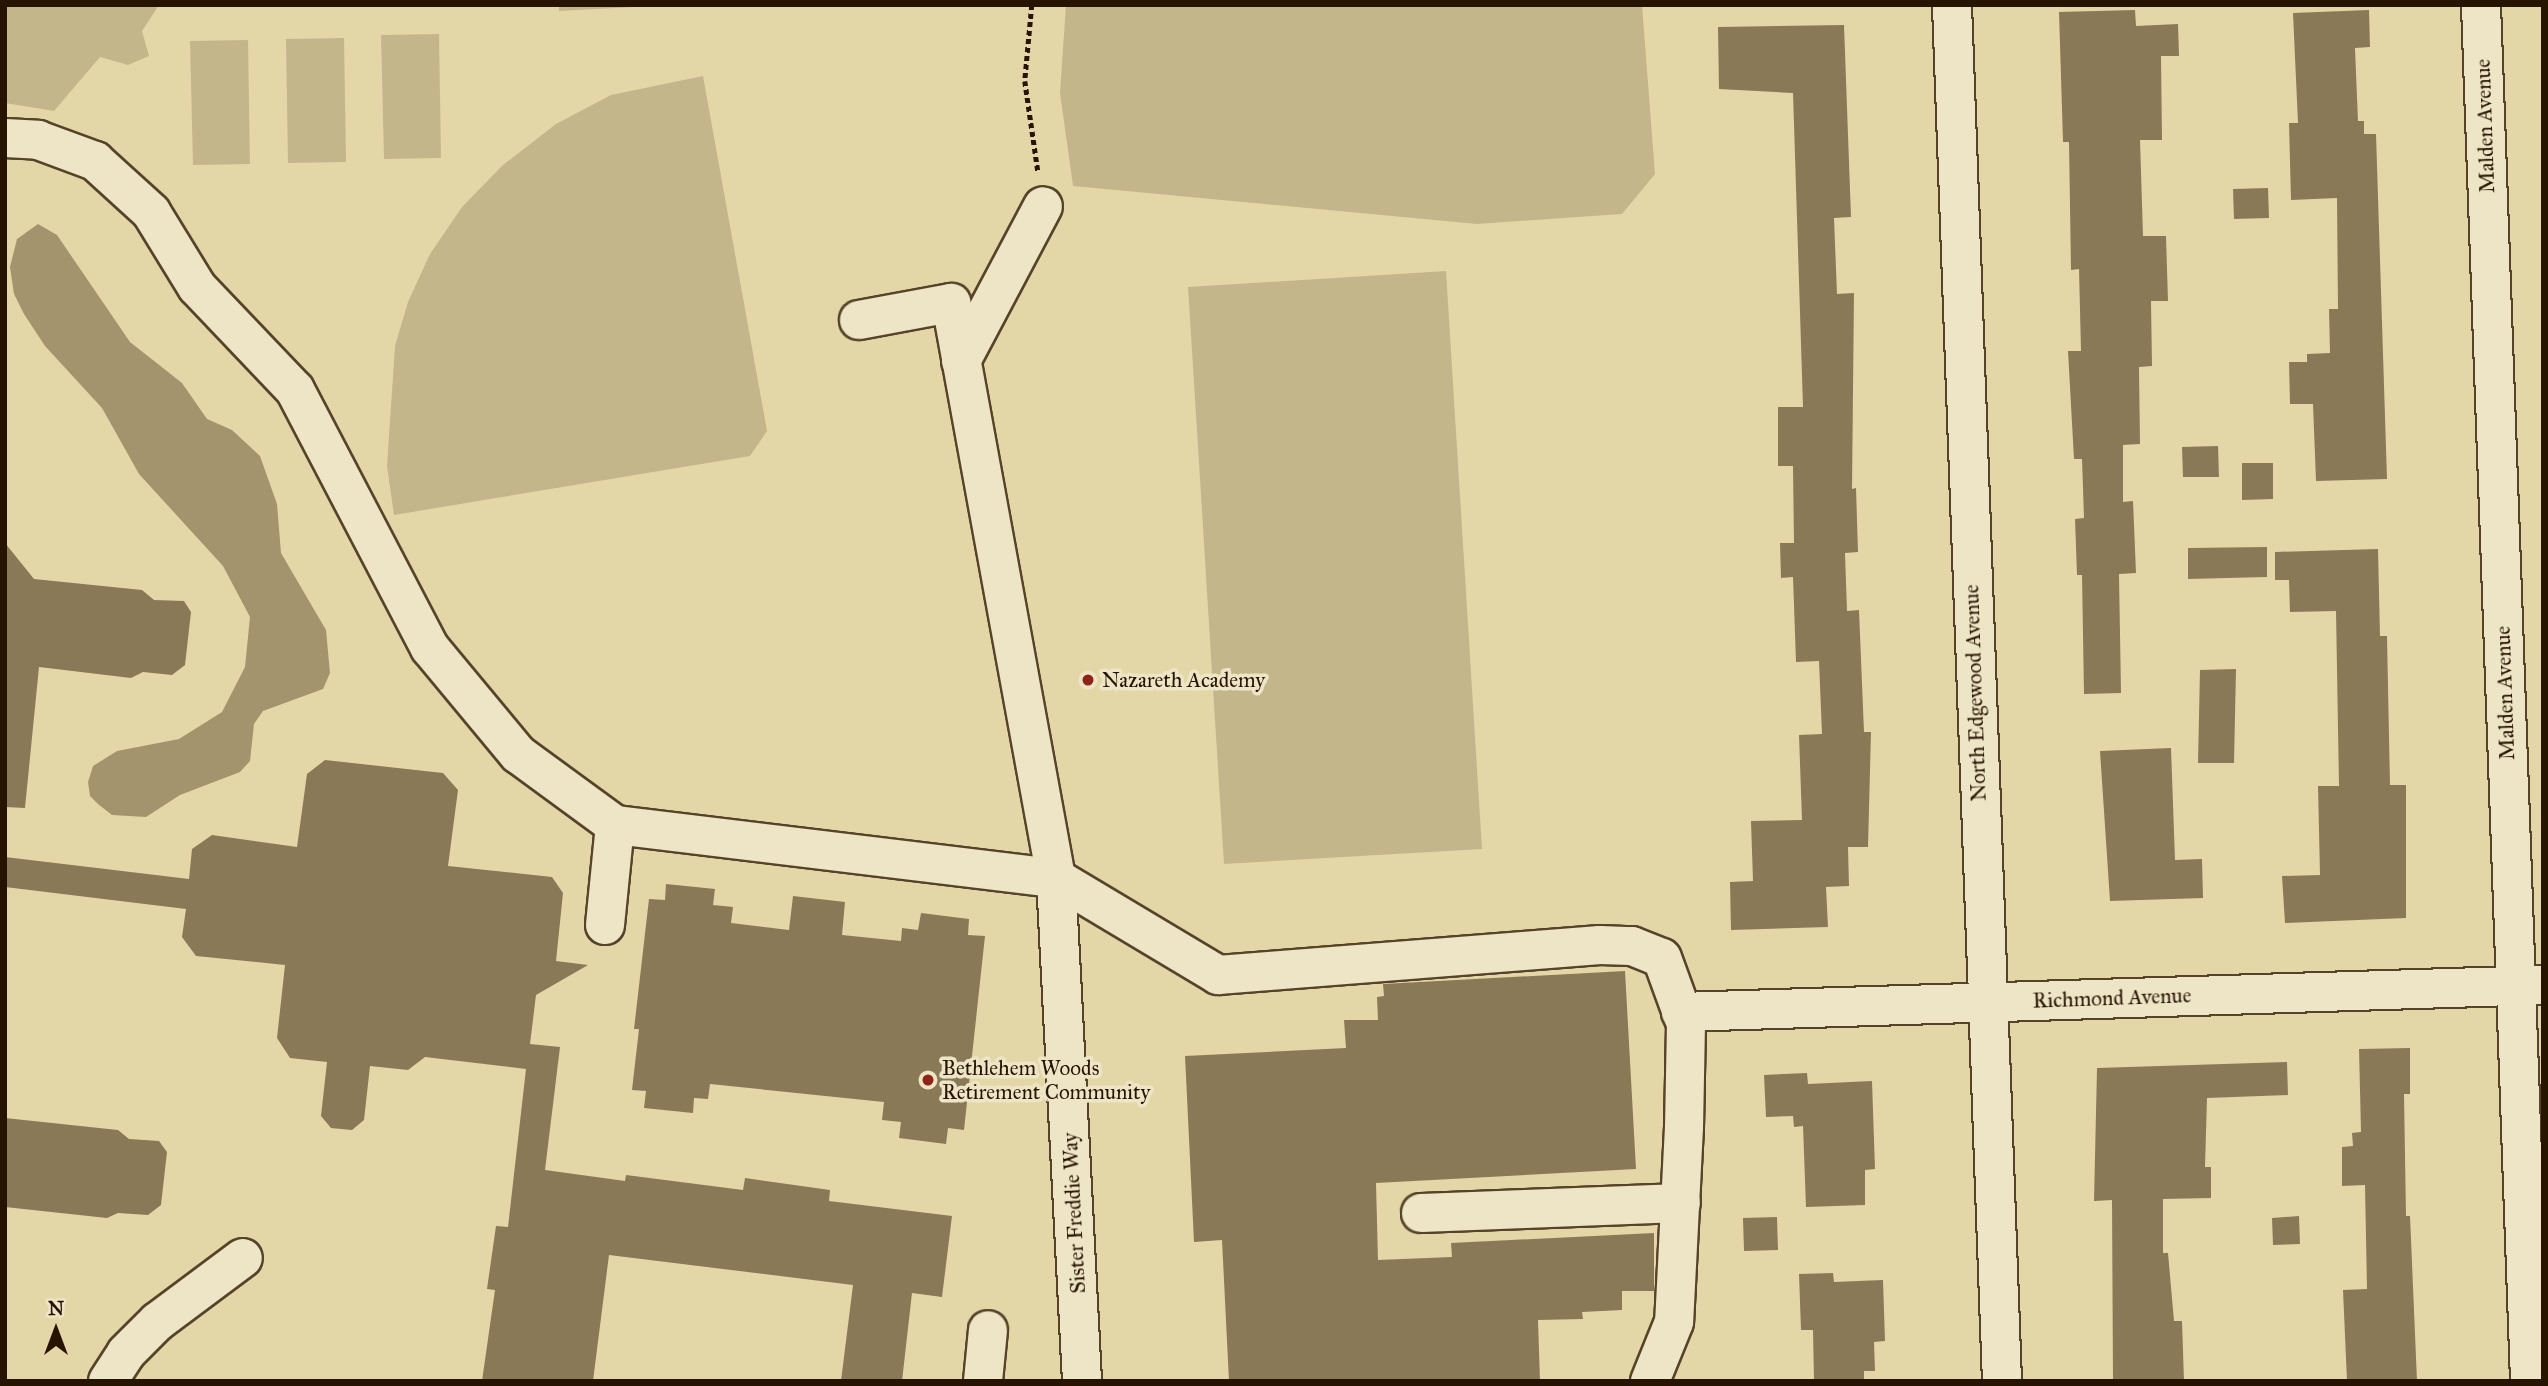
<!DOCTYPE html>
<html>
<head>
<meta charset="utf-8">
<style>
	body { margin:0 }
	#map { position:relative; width:2548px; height:1386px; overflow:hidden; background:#e4d7a7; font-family:"IM FELL Great Primer",serif }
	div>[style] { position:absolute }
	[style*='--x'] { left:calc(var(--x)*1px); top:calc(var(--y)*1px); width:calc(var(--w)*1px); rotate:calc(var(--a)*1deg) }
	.green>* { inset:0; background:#c4b68b }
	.water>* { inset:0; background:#a3946e }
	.building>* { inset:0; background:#897957 }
	.path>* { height:4.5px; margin-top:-2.25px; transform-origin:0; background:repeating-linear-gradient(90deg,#261300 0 5px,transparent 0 8.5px) }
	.roads { filter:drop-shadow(2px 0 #56442a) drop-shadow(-2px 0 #56442a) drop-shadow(0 2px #56442a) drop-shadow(0 -2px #56442a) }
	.minor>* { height:38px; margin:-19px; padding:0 19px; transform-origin:19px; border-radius:19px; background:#ede5c6 }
	.dots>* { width:19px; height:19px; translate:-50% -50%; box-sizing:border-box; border:4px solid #ede5c6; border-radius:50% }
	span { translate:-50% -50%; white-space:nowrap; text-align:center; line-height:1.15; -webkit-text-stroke:7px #ede5c6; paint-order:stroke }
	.street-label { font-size:21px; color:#261300 }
	.poi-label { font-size:21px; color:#261300 }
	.left { translate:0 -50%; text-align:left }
	.frame { position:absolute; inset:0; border:7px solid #261300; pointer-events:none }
	.north { position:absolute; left:21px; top:1295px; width:70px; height:70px; -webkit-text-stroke:5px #ede5c6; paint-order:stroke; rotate:0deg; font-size:19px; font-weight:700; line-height:28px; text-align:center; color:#261300 }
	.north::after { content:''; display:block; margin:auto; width:24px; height:32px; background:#261300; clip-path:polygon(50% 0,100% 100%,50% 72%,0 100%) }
</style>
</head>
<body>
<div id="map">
	<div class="green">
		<div style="clip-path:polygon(5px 5px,159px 5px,142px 31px,149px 56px,128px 65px,100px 57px,54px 111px,5px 103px)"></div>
		<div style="clip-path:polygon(559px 5px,672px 5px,559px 11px)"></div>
		<div style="clip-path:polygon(1066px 5px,1642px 5px,1655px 174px,1622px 214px,1477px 224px,1073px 186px,1060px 93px)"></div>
		<div style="clip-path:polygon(439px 34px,441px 158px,384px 159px,381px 35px)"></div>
		<div style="clip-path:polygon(344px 38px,346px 162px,288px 163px,286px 39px)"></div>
		<div style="clip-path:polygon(248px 40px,250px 164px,193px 165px,190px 41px)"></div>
		<div style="clip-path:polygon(703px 76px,767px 431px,750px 456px,394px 515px,387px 466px,395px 346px,408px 302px,430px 254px,462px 207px,503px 165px,556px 124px,611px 95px)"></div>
		<div style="clip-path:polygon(1446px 271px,1482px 849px,1224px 864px,1188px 287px)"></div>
	</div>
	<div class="water">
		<div style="clip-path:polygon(38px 224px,57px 235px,130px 342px,182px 383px,207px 419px,232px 430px,260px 456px,277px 504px,281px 553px,326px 630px,330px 673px,323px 689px,263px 711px,254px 724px,250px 761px,240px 772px,180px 795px,146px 817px,112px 815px,98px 804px,90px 796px,88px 782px,93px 766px,117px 751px,179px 739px,222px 712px,245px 667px,250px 617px,223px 566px,139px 474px,102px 408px,45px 346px,24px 314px,14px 294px,10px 267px,17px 239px)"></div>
	</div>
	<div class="building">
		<div style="clip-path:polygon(2135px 10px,2136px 26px,2178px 24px,2179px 56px,2161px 56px,2162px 140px,2140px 140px,2143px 236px,2166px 236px,2168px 301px,2151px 301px,2152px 366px,2139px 367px,2140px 444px,2123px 445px,2123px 502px,2133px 501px,2136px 573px,2119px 574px,2121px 693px,2084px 694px,2082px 575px,2077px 575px,2075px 519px,2084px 518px,2082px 459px,2074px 459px,2068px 351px,2081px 351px,2079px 269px,2071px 270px,2069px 142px,2063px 142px,2059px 12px)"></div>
		<div style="clip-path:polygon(2369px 10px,2370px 47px,2355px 48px,2358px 121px,2364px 121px,2364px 134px,2376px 134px,2387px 479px,2316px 481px,2313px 404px,2290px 404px,2289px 362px,2307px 362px,2307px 354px,2330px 353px,2329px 309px,2338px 309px,2337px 198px,2291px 200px,2289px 123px,2298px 123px,2293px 13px)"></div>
		<div style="clip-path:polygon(1844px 25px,1851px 217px,1834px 218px,1837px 294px,1854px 293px,1852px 489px,1856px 488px,1858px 552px,1845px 553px,1847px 611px,1859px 610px,1864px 732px,1871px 732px,1868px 847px,1848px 847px,1849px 886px,1826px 887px,1828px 927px,1731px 930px,1730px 882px,1753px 881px,1751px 821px,1802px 820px,1799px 735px,1822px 734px,1819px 661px,1796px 662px,1793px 577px,1781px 578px,1780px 543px,1794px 543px,1793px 466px,1778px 466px,1778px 407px,1803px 407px,1793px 93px,1719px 89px,1718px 27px)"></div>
		<div style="clip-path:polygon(2268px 188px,2269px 218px,2234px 219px,2233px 189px)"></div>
		<div style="clip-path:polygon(2218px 446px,2219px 477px,2183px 477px,2182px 447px)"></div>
		<div style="clip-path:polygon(2242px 463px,2273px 463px,2273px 499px,2242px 500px)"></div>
		<div style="clip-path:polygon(5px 543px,34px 579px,142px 590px,154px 600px,184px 601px,191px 612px,185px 665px,172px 675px,143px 672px,131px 678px,39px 667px,25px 808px,5px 807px)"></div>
		<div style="clip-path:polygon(2267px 547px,2267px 577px,2188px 579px,2188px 548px)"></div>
		<div style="clip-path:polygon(2378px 549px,2380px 636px,2387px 636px,2390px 785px,2406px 785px,2406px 918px,2285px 923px,2282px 876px,2320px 875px,2318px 786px,2339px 786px,2336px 611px,2290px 612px,2289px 580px,2275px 580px,2275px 552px)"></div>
		<div style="clip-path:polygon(2236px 669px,2234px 763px,2198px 763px,2200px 670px)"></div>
		<div style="clip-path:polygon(2171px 748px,2175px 860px,2202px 859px,2203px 898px,2110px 901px,2100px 751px)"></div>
		<div style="clip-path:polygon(325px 760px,443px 773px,458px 790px,448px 866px,552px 877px,563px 893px,556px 961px,588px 965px,536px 995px,530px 1044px,560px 1047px,545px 1170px,625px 1181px,626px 1175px,743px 1190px,745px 1178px,830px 1190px,829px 1201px,952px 1216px,942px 1297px,912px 1293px,902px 1381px,841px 1381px,853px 1285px,609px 1255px,593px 1381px,482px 1381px,495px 1290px,487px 1289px,496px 1226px,508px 1227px,526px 1069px,425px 1057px,408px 1070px,370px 1066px,364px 1120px,352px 1130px,331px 1128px,321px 1116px,327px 1062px,290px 1058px,277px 1038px,285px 965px,196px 956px,182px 937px,186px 909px,5px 887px,5px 857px,189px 879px,192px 849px,212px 835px,297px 847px,307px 774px)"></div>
		<div style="clip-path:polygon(666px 884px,715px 889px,713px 905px,733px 907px,731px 923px,789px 930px,793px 896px,845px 902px,842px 935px,901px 941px,902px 928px,918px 930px,921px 913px,969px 919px,968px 935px,985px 936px,964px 1130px,948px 1128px,946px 1144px,899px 1138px,901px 1122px,882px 1120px,884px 1102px,710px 1084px,708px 1099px,694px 1098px,693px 1113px,644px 1108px,646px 1091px,632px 1090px,639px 1029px,634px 1029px,649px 899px,665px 900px)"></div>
		<div style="clip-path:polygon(1625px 971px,1636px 1169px,1376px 1183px,1378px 1260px,1452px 1257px,1451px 1243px,1654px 1233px,1654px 1291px,1622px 1291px,1622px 1310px,1582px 1312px,1583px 1319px,1538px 1320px,1540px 1381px,1229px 1381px,1222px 1240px,1194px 1242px,1185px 1056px,1346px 1048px,1344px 1020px,1378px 1020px,1377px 997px,1384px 996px,1383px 984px)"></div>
		<div style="clip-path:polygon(2410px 1048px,2410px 1094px,2404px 1094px,2406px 1216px,2410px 1216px,2417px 1381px,2347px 1381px,2343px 1290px,2367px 1289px,2365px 1185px,2342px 1186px,2342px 1147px,2353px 1146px,2352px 1133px,2361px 1132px,2359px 1049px)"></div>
		<div style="clip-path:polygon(2287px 1062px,2288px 1095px,2207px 1098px,2205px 1167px,2211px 1167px,2211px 1198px,2163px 1199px,2163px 1253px,2168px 1253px,2174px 1321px,2182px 1321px,2184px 1381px,2113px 1381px,2112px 1200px,2094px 1201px,2097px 1068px)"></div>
		<div style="clip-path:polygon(1807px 1073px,1808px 1084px,1872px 1081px,1875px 1169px,1865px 1170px,1865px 1205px,1806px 1207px,1803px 1126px,1794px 1127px,1793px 1116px,1766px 1117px,1764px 1075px)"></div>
		<div style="clip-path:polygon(5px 1118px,118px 1130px,129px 1139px,159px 1141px,167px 1152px,161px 1205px,148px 1215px,118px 1213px,107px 1218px,5px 1207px)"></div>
		<div style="clip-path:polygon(2299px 1216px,2300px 1244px,2273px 1245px,2272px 1218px)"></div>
		<div style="clip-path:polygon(1777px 1217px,1778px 1250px,1744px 1251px,1743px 1218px)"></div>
		<div style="clip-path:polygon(1833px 1273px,1834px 1282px,1883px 1280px,1885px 1341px,1874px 1342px,1875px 1371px,1864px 1371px,1864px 1381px,1814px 1381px,1813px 1330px,1801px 1330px,1799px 1274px)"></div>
	</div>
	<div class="path">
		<div style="--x:1032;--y:5;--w:76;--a:95.3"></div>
		<div style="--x:1025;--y:81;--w:91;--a:81.8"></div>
	</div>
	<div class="roads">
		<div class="minor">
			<div style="--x:1952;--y:5;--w:1377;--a:87.92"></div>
			<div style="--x:2481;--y:5;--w:1377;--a:87.96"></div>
			<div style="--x:5;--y:138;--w:33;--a:3"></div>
			<div style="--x:38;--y:140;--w:61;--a:20.2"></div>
			<div style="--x:95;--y:161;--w:76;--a:42.3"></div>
			<div style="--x:151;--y:212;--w:88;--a:58.5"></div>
			<div style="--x:197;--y:287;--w:142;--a:46.4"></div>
			<div style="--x:295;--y:390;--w:291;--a:62.4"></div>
			<div style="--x:430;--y:648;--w:138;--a:50.3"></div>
			<div style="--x:518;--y:754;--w:120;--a:36.2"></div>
			<div style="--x:859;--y:320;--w:94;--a:-10.5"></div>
			<div style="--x:951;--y:303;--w:585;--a:79.65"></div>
			<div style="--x:1056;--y:878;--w:504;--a:87.04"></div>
			<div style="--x:961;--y:361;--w:175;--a:-62.1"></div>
			<div style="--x:605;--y:925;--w:100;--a:-84.3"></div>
			<div style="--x:615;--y:825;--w:444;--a:6.9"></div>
			<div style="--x:1056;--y:878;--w:189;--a:30.9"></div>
			<div style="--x:1218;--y:975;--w:383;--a:-4.5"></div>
			<div style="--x:1600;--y:945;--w:32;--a:2"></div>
			<div style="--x:1632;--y:946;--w:32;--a:22"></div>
			<div style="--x:1662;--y:958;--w:70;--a:70"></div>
			<div style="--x:1686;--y:1024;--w:103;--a:91.1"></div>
			<div style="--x:1684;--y:1127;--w:195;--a:92.9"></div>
			<div style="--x:1674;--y:1322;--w:64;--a:112.1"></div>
			<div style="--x:1681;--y:1012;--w:862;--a:-1.79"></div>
			<div style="--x:1421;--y:1213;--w:260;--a:-2.2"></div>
			<div style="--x:108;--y:1381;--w:33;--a:-57"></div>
			<div style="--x:126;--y:1353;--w:44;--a:-45"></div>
			<div style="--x:157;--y:1322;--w:107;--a:-36.7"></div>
			<div style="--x:983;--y:1381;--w:51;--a:-84.4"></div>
		</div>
	</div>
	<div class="dots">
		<div style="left:1088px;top:680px;background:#8f2418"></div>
		<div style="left:928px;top:1080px;background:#8f2418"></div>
	</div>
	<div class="street-label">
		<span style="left:2485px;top:126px;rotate:-92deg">Malden Avenue</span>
		<span style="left:1975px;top:693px;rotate:-92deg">North Edgewood Avenue</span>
		<span style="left:2505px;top:693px;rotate:-92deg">Malden Avenue</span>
		<span style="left:2112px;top:998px;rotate:-2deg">Richmond Avenue</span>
		<span style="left:1074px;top:1213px;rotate:-93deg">Sister Freddie Way</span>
	</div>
	<div class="poi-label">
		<span class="left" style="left:1102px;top:680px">Nazareth Academy</span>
		<span class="left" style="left:942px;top:1080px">Bethlehem Woods<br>Retirement Community</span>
	</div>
	<div class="frame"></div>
	<div class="north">N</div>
</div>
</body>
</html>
